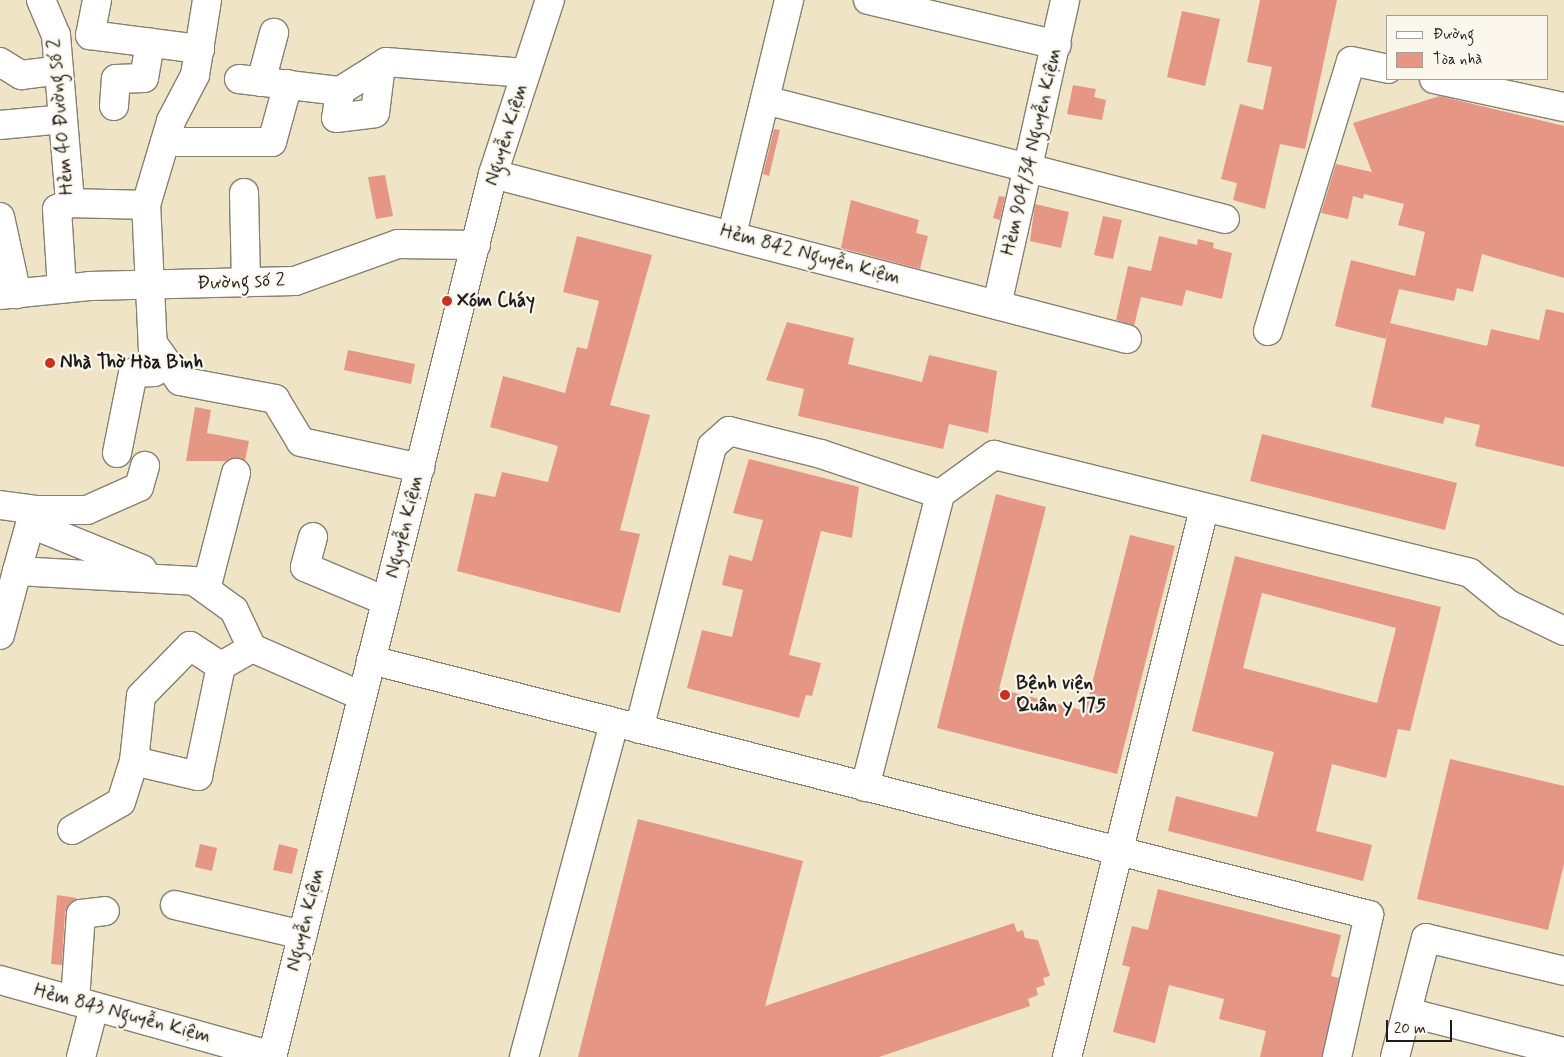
<!DOCTYPE html>
<html>
<head>
<meta charset="utf-8">
<style>
	body { margin:0 }
	#map { position:relative; width:1564px; height:1057px; overflow:hidden; background:#f0e4c7; font-family:Mynerve,sans-serif }
	div>[style] { position:absolute }
	[style*='--x'] { left:calc(var(--x)*1px); top:calc(var(--y)*1px); width:calc(var(--w)*1px); rotate:calc(var(--a)*1deg) }
	.building>* { inset:0; background:#e69685 }
	.roads { filter:drop-shadow(1px 0 #868072) drop-shadow(-1px 0 #868072) drop-shadow(0 1px #868072) drop-shadow(0 -1px #868072) }
	.minor>* { height:28px; margin:-14px; padding:0 14px; transform-origin:14px; border-radius:14px; background:#fff }
	.major>* { height:28px; margin:-14px; padding:0 14px; transform-origin:14px; border-radius:14px; background:#fff }
	.dots>* { width:14px; height:14px; translate:-50% -50%; box-sizing:border-box; border:2px solid #fbf7ec; border-radius:50% }
	span { translate:-50% -50%; white-space:nowrap; text-align:center; line-height:1.15; -webkit-text-stroke:4.5px #fbf7ec; paint-order:stroke }
	.street-label { font-size:19px; color:#1c1c1c }
	.poi-label { font-size:19px; color:#1c1c1c; font-weight:700 }
	.left { translate:0 -50%; text-align:left }
	.legend { position:absolute; left:1386px; top:15px; width:162px; height:65px; box-sizing:border-box; background:#fbf7ec; border:1px solid #a29f99; margin:0; padding:6px 9px; list-style:none; font-size:15px; color:#1c1c1c }
	.legend li { display:flex; align-items:center; gap:10px; height:25px }
	.legend b { width:25px; border:1px solid #a29f99 }
	.scale { position:absolute; left:1386px; top:1020px; width:66px; height:22px; box-sizing:border-box; border:2px solid #1c1c1c; border-top:0; padding-left:6px; font-size:15px; line-height:18px; white-space:nowrap; color:#1c1c1c; -webkit-text-stroke:4px #fbf7ec; paint-order:stroke }
</style>
</head>
<body>
<div id="map">
	<div class="building">
		<div style="clip-path:polygon(1260px 0,1337px 0,1305px 149px,1280px 144px,1265px 209px,1233px 200px,1237px 183px,1221px 179px,1240px 104px,1263px 110px,1272px 67px,1247px 62px)"></div>
		<div style="clip-path:polygon(1182px 11px,1220px 19px,1205px 86px,1167px 77px)"></div>
		<div style="clip-path:polygon(1073px 85px,1096px 89px,1094px 97px,1106px 100px,1102px 120px,1067px 114px)"></div>
		<div style="clip-path:polygon(1440px 96px,1564px 126px,1564px 278px,1482px 254px,1473px 292px,1457px 288px,1454px 301px,1399px 289px,1386px 339px,1335px 326px,1351px 260px,1415px 276px,1425px 232px,1398px 225px,1404px 204px,1364px 194px,1363px 199px,1353px 196px,1348px 219px,1321px 213px,1336px 164px,1372px 172px,1353px 123px)"></div>
		<div style="clip-path:polygon(774px 129px,780px 130px,769px 176px,763px 174px)"></div>
		<div style="clip-path:polygon(385px 175px,393px 216px,376px 219px,368px 177px)"></div>
		<div style="clip-path:polygon(999px 196px,1005px 197px,1000px 220px,993px 218px)"></div>
		<div style="clip-path:polygon(851px 200px,919px 220px,916px 233px,928px 236px,920px 269px,841px 248px)"></div>
		<div style="clip-path:polygon(1035px 204px,1069px 212px,1061px 248px,1030px 241px)"></div>
		<div style="clip-path:polygon(1103px 216px,1122px 220px,1113px 259px,1094px 255px)"></div>
		<div style="clip-path:polygon(577px 236px,652px 255px,610px 405px,650px 415px,620px 530px,640px 534px,620px 613px,457px 571px,475px 493px,495px 497px,502px 472px,548px 482px,558px 446px,490px 427px,503px 376px,565px 393px,577px 347px,587px 349px,599px 301px,563px 292px)"></div>
		<div style="clip-path:polygon(1159px 236px,1197px 245px,1198px 239px,1214px 243px,1213px 248px,1232px 253px,1222px 299px,1186px 290px,1182px 306px,1141px 297px,1134px 326px,1116px 320px,1128px 266px,1151px 271px)"></div>
		<div style="clip-path:polygon(1546px 309px,1564px 313px,1564px 467px,1475px 446px,1480px 425px,1445px 417px,1443px 424px,1371px 407px,1390px 323px,1487px 346px,1491px 329px,1539px 340px)"></div>
		<div style="clip-path:polygon(787px 322px,854px 338px,848px 364px,922px 382px,929px 355px,997px 371px,988px 433px,949px 424px,943px 449px,798px 416px,804px 389px,766px 380px)"></div>
		<div style="clip-path:polygon(348px 350px,415px 364px,411px 384px,344px 370px)"></div>
		<div style="clip-path:polygon(195px 407px,211px 410px,207px 433px,249px 441px,245px 461px,186px 461px)"></div>
		<div style="clip-path:polygon(1262px 434px,1457px 483px,1445px 530px,1250px 481px)"></div>
		<div style="clip-path:polygon(749px 459px,859px 487px,852px 538px,821px 531px,789px 655px,821px 663px,812px 696px,806px 695px,799px 718px,687px 688px,702px 630px,732px 637px,743px 590px,722px 585px,729px 555px,752px 561px,763px 520px,733px 513px)"></div>
		<div style="clip-path:polygon(996px 494px,1046px 507px,999px 689px,1085px 711px,1130px 535px,1175px 546px,1117px 774px,937px 728px)"></div>
		<div style="clip-path:polygon(evenodd,1235px 556px,1441px 607px,1410px 731px,1398px 729px,1386px 778px,1332px 764px,1316px 831px,1372px 845px,1363px 881px,1168px 831px,1176px 796px,1257px 817px,1274px 752px,1192px 731px,1235px 556px,1262px 593px,1396px 628px,1377px 703px,1243px 668px,1262px 593px)"></div>
		<div style="clip-path:polygon(1450px 759px,1564px 786px,1564px 864px,1548px 930px,1417px 899px)"></div>
		<div style="clip-path:polygon(638px 819px,803px 861px,765px 1006px,1014px 923px,1017px 932px,1023px 930px,1025px 938px,1038px 940px,1050px 976px,1043px 978px,1045px 985px,1036px 988px,1038px 995px,1028px 999px,1030px 1006px,879px 1057px,578px 1057px)"></div>
		<div style="clip-path:polygon(200px 844px,217px 848px,212px 871px,195px 867px)"></div>
		<div style="clip-path:polygon(279px 844px,298px 849px,292px 874px,273px 870px)"></div>
		<div style="clip-path:polygon(1158px 889px,1341px 935px,1331px 976px,1339px 978px,1322px 1057px,1260px 1057px,1266px 1031px,1219px 1019px,1224px 999px,1169px 985px,1155px 1043px,1113px 1032px,1130px 967px,1122px 965px,1132px 926px,1148px 930px)"></div>
		<div style="clip-path:polygon(57px 895px,77px 898px,65px 912px,62px 965px,51px 964px)"></div>
	</div>
	<div class="roads">
		<div class="minor">
			<div style="--x:41;--y:0;--w:38;--a:67"></div>
			<div style="--x:56;--y:35;--w:169;--a:85.2"></div>
			<div style="--x:70;--y:203;--w:14;--a:155"></div>
			<div style="--x:57;--y:209;--w:80;--a:86.4"></div>
			<div style="--x:97;--y:0;--w:36;--a:101"></div>
			<div style="--x:90;--y:35;--w:111;--a:7.3"></div>
			<div style="--x:868;--y:0;--w:194;--a:13.4"></div>
			<div style="--x:0;--y:62;--w:25;--a:32"></div>
			<div style="--x:21;--y:75;--w:38;--a:-7"></div>
			<div style="--x:239;--y:79;--w:102;--a:6.8"></div>
			<div style="--x:340;--y:91;--w:54;--a:-32.2"></div>
			<div style="--x:386;--y:62;--w:140;--a:4.5"></div>
			<div style="--x:1434;--y:79;--w:133;--a:12.2"></div>
			<div style="--x:261;--y:82;--w:51;--a:-75.1"></div>
			<div style="--x:340;--y:91;--w:27;--a:98"></div>
			<div style="--x:336;--y:118;--w:39;--a:-7"></div>
			<div style="--x:375;--y:113;--w:48;--a:-82.9"></div>
			<div style="--x:765;--y:100;--w:475;--a:14.5"></div>
			<div style="--x:114;--y:106;--w:27;--a:-86"></div>
			<div style="--x:116;--y:79;--w:28;--a:-2"></div>
			<div style="--x:144;--y:78;--w:36;--a:-80"></div>
			<div style="--x:0;--y:125;--w:63;--a:-5.4"></div>
			<div style="--x:165;--y:142;--w:107;--a:0"></div>
			<div style="--x:272;--y:142;--w:60;--a:-74.6"></div>
			<div style="--x:493;--y:174;--w:655;--a:14.59"></div>
			<div style="--x:244;--y:193;--w:89;--a:88.7"></div>
			<div style="--x:70;--y:203;--w:76;--a:1.5"></div>
			<div style="--x:0;--y:217;--w:79;--a:77.6"></div>
			<div style="--x:732;--y:234;--w:241;--a:-76.3"></div>
			<div style="--x:0;--y:295;--w:90;--a:-5.7"></div>
			<div style="--x:90;--y:286;--w:205;--a:-1.4"></div>
			<div style="--x:295;--y:281;--w:109;--a:-19.8"></div>
			<div style="--x:398;--y:244;--w:78;--a:0.7"></div>
			<div style="--x:997;--y:305;--w:312;--a:-77.4"></div>
			<div style="--x:1268;--y:331;--w:282;--a:-72.9"></div>
			<div style="--x:1351;--y:61;--w:38;--a:12"></div>
			<div style="--x:154;--y:345;--w:44;--a:54.2"></div>
			<div style="--x:180;--y:381;--w:97;--a:10.7"></div>
			<div style="--x:275;--y:399;--w:50;--a:58.8"></div>
			<div style="--x:301;--y:442;--w:122;--a:12.3"></div>
			<div style="--x:117;--y:453;--w:82;--a:-78.7"></div>
			<div style="--x:133;--y:373;--w:21;--a:-3"></div>
			<div style="--x:154;--y:372;--w:167;--a:-92.7"></div>
			<div style="--x:146;--y:205;--w:88;--a:-73.4"></div>
			<div style="--x:171;--y:121;--w:52;--a:-62.4"></div>
			<div style="--x:195;--y:75;--w:76;--a:-80.9"></div>
			<div style="--x:0;--y:505;--w:34;--a:8"></div>
			<div style="--x:46;--y:530;--w:104;--a:22.1"></div>
			<div style="--x:313;--y:537;--w:31;--a:105"></div>
			<div style="--x:305;--y:567;--w:88;--a:22.8"></div>
			<div style="--x:17;--y:571;--w:63;--a:-74.4"></div>
			<div style="--x:34;--y:510;--w:53;--a:0"></div>
			<div style="--x:87;--y:510;--w:57;--a:-23.9"></div>
			<div style="--x:139;--y:487;--w:22;--a:-74"></div>
			<div style="--x:206;--y:589;--w:120;--a:-75.5"></div>
			<div style="--x:0;--y:635;--w:66;--a:-75.1"></div>
			<div style="--x:17;--y:571;--w:177;--a:3.2"></div>
			<div style="--x:194;--y:581;--w:49;--a:35.9"></div>
			<div style="--x:234;--y:610;--w:42;--a:64.7"></div>
			<div style="--x:252;--y:648;--w:120;--a:23.6"></div>
			<div style="--x:371;--y:660;--w:1030;--a:14.33"></div>
			<div style="--x:1369;--y:915;--w:146;--a:102.7"></div>
			<div style="--x:639;--y:729;--w:292;--a:-75.5"></div>
			<div style="--x:712;--y:446;--w:23;--a:-41"></div>
			<div style="--x:729;--y:431;--w:95;--a:14"></div>
			<div style="--x:821;--y:454;--w:126;--a:18.6"></div>
			<div style="--x:134;--y:761;--w:65;--a:-83.9"></div>
			<div style="--x:141;--y:696;--w:70;--a:-45.6"></div>
			<div style="--x:190;--y:646;--w:37;--a:33"></div>
			<div style="--x:865;--y:787;--w:302;--a:-75.6"></div>
			<div style="--x:940;--y:494;--w:67;--a:-35.8"></div>
			<div style="--x:994;--y:455;--w:490;--a:13.9"></div>
			<div style="--x:1470;--y:573;--w:49;--a:39.2"></div>
			<div style="--x:1508;--y:604;--w:62;--a:25.7"></div>
			<div style="--x:72;--y:830;--w:56;--a:-29.7"></div>
			<div style="--x:121;--y:802;--w:43;--a:-72.4"></div>
			<div style="--x:134;--y:761;--w:66;--a:13.2"></div>
			<div style="--x:198;--y:776;--w:112;--a:-78.2"></div>
			<div style="--x:221;--y:666;--w:36;--a:-30"></div>
			<div style="--x:175;--y:905;--w:131;--a:13.2"></div>
			<div style="--x:0;--y:980;--w:282;--a:15.6"></div>
			<div style="--x:75;--y:1001;--w:87;--a:-86.1"></div>
			<div style="--x:81;--y:914;--w:24;--a:-7"></div>
			<div style="--x:1407;--y:1012;--w:162;--a:14.3"></div>
			<div style="--x:81;--y:1057;--w:52;--a:-75.4"></div>
			<div style="--x:524;--y:1057;--w:346;--a:-74.9"></div>
			<div style="--x:1067;--y:1057;--w:565;--a:-75.96"></div>
			<div style="--x:1395;--y:1057;--w:123;--a:-75.4"></div>
			<div style="--x:1426;--y:938;--w:142;--a:13.4"></div>
		</div>
		<div class="major">
			<div style="--x:272;--y:1057;--w:910;--a:-75.95"></div>
			<div style="--x:493;--y:174;--w:183;--a:-71.9"></div>
		</div>
	</div>
	<div class="dots">
		<div style="left:447px;top:301px;background:#c8321e"></div>
		<div style="left:50px;top:363px;background:#c8321e"></div>
		<div style="left:1005px;top:695px;background:#c8321e"></div>
	</div>
	<div class="street-label">
		<span style="left:61px;top:117px;rotate:-95deg">Hẻm 40 Đường số 2</span>
		<span style="left:507px;top:135px;rotate:-73deg">Nguyễn Kiệm</span>
		<span style="left:1032px;top:152px;rotate:-77deg">Hẻm 904/34 Nguyễn Kiệm</span>
		<span style="left:810px;top:255px;rotate:15deg">Hẻm 842 Nguyễn Kiệm</span>
		<span style="left:241px;top:282px;rotate:-2deg">Đường số 2</span>
		<span style="left:405px;top:527px;rotate:-76deg">Nguyễn Kiệm</span>
		<span style="left:306px;top:920px;rotate:-76deg">Nguyễn Kiệm</span>
		<span style="left:122px;top:1014px;rotate:15deg">Hẻm 843 Nguyễn Kiệm</span>
	</div>
	<div class="poi-label">
		<span class="left" style="left:457px;top:301px">Xóm Cháy</span>
		<span class="left" style="left:60px;top:363px">Nhà Thờ Hòa Bình</span>
		<span class="left" style="left:1016px;top:695px">Bệnh viện<br>Quân y 175</span>
	</div>
	<ul class="legend">
	<li><b style="height:6px;background:#fff"></b>Đường</li>
	<li><b style="height:14px;background:#e69685"></b>Tòa nhà</li>
	</ul>
	<div class="scale">20 m</div>
</div>
</body>
</html>
